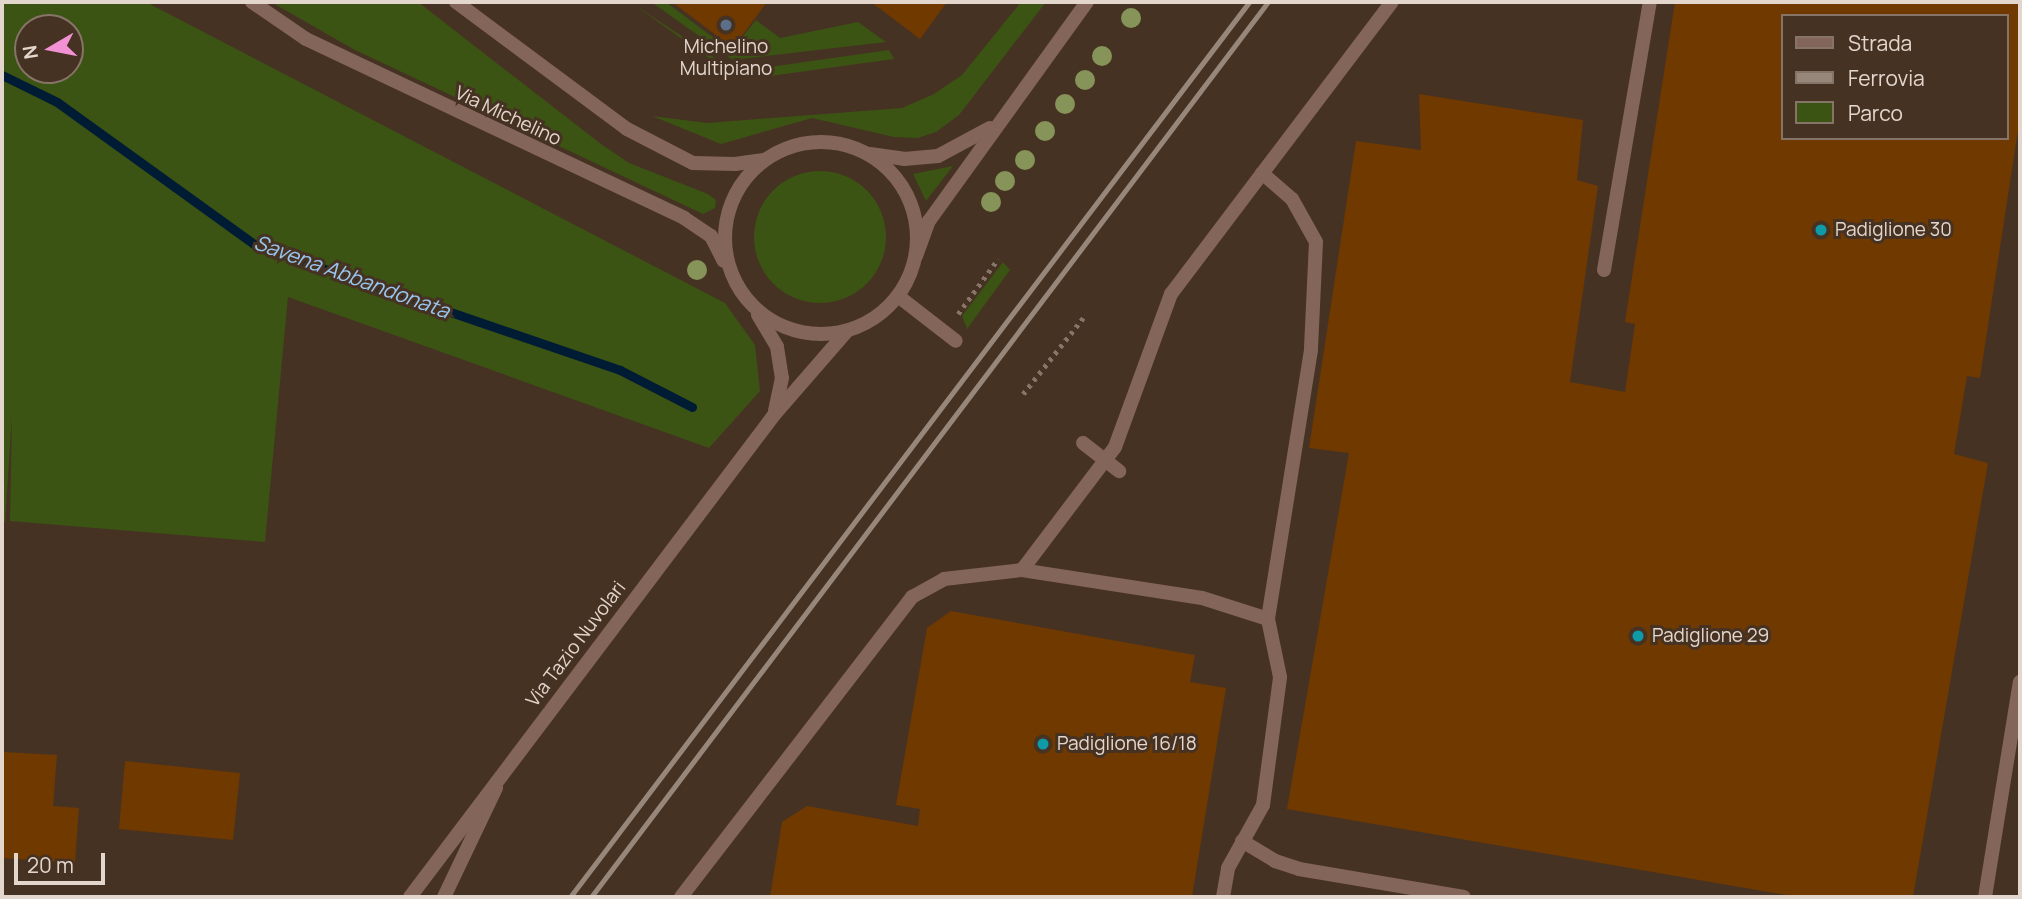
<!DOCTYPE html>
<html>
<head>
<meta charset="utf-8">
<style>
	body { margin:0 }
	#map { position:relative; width:2022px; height:899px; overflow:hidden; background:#463223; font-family:Manrope,sans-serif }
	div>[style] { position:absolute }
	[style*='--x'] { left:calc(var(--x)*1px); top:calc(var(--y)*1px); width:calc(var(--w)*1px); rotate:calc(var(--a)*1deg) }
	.green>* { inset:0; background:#3b5313 }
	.round { border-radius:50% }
	.stream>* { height:9px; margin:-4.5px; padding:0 4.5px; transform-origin:4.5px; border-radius:4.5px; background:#001c34 }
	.building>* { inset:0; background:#6f3900 }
	.path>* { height:4.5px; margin-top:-2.25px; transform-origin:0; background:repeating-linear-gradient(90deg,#867568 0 3.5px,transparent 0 8.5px) }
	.service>* { height:14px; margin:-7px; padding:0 7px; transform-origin:7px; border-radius:7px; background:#846559 }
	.minor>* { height:14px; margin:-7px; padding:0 7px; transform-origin:7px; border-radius:7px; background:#846559 }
	.tertiary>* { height:14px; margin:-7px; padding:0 7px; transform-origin:7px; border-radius:7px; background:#846559 }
	.tertiary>.ring { margin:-7px; padding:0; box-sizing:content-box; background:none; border:14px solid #846559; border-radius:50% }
	.rail>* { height:5px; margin:-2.5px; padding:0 2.5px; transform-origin:2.5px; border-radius:2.5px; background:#97877b }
	.trees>* { width:20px; height:20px; margin:-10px; border-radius:50%; background:#869359 }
	.dots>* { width:19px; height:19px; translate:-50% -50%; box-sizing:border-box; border:4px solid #463223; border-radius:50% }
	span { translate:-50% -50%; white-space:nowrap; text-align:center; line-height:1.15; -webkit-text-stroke:6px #463223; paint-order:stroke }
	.poi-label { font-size:19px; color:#e3d6cd }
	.left { translate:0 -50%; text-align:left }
	.street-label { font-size:19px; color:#e3d6cd }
	.water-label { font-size:21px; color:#99c6f0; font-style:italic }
	.frame { position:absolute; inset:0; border:4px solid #e3d6cd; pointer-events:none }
	.legend { position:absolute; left:1781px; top:14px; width:228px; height:126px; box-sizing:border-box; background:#463223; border:2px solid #857467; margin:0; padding:9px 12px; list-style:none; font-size:21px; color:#e3d6cd }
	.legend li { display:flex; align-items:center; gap:14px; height:35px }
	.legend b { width:35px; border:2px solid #857467 }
	.north { position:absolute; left:14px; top:14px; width:70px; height:70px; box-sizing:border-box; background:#463223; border:2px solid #857467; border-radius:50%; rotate:260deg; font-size:19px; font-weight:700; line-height:28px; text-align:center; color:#e3d6cd }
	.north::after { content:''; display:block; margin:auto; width:24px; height:32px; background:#f391d5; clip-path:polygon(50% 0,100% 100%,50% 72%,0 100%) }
	.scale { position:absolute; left:14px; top:853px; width:91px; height:32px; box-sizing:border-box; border:4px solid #e3d6cd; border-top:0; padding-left:9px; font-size:21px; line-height:24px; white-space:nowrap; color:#e3d6cd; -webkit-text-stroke:5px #463223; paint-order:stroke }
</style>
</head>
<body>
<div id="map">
	<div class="green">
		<div style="clip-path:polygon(evenodd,2px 2px,146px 2px,725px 303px,755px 345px,760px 391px,709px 448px,288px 297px,265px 542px,10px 521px,12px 416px,5px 522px,2px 521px,2px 2px,70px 28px,70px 70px,28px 70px,28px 28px,70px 28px)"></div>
		<div style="clip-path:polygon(271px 2px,418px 2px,601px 144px,629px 163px,708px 194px,716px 200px,715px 208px,703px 214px,355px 50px)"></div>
		<div style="clip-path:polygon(630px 2px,730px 68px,748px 70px,889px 50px,894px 59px,770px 76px,727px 71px)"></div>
		<div style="clip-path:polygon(651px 2px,666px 2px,731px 51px,756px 20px,780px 38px,858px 22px,886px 42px,733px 60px)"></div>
		<div style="clip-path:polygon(1021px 2px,1046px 2px,959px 115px,936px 132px,918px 138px,894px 137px,812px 118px,721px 144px,652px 116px,707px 123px,902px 108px,934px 94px,962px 75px)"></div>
		<div style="clip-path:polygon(953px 166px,926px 201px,913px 174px)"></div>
		<div class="round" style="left:754px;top:171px;width:132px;height:132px"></div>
		<div style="clip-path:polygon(1003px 262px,1010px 270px,967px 329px,962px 316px)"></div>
	</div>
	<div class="stream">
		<div style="--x:2;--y:75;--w:61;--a:26.1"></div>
		<div style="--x:57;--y:102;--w:244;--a:35.8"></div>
		<div style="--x:255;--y:245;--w:386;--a:18.9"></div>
		<div style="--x:620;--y:370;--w:81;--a:27.2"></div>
	</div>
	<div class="building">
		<div style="clip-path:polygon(672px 2px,767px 2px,733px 48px)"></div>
		<div style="clip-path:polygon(871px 2px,947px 2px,920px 39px)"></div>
		<div style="clip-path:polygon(evenodd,1675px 2px,2020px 2px,2020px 117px,1980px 378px,1967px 376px,1954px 454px,1988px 463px,1913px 897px,1798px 897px,1287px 809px,1349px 453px,1309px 448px,1356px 141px,1421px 150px,1419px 94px,1583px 120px,1577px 180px,1598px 186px,1570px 382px,1625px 392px,1635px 324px,1625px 322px,1675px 2px,1782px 16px,2006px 16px,2006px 138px,1782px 138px,1782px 16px)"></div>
		<div style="clip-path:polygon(951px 611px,1195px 655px,1190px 682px,1226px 688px,1192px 897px,770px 897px,782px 822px,807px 806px,918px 826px,920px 809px,896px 805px,927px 628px)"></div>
		<div style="clip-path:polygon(4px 752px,57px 755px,53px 806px,79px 808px,75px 863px,2px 858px)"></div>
		<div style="clip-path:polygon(125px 761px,240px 773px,233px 840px,119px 829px)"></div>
	</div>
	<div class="path">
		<div style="--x:958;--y:314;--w:68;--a:-54"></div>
		<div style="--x:1023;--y:394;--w:97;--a:-51.7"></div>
	</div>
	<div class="service">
		<div style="--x:1262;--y:173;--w:40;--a:41"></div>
		<div style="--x:1292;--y:199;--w:49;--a:60.8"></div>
		<div style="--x:1316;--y:242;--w:108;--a:92.7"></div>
		<div style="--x:1311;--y:350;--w:272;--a:99.1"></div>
		<div style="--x:1604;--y:270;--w:272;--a:-80.3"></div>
		<div style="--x:898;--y:296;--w:73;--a:37.8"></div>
		<div style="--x:1083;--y:443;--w:46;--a:37.9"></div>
		<div style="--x:1242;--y:841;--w:39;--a:31"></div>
		<div style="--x:1275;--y:861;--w:25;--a:18"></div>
		<div style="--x:1299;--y:869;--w:167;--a:9.6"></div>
		<div style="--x:444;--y:897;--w:121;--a:-64.5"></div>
		<div style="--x:681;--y:897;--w:379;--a:-52.4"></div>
		<div style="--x:912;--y:597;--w:37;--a:-29"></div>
		<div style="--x:944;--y:579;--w:79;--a:-6.6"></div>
		<div style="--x:1223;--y:897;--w:29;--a:-80"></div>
		<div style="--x:1228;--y:868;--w:72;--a:-60.9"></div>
		<div style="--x:1263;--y:805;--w:129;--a:-82.4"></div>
		<div style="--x:1280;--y:677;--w:59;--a:-101.7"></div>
		<div style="--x:1268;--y:619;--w:69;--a:-162.3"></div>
		<div style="--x:1202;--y:598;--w:182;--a:-171.2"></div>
		<div style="--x:1022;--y:570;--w:154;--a:-52.9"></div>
		<div style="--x:1115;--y:447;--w:163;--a:-69.9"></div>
		<div style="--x:1171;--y:294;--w:366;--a:-52.9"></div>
		<div style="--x:1985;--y:897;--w:218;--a:-80.8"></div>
	</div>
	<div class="minor">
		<div style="--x:870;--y:154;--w:34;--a:8"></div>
		<div style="--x:904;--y:159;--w:34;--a:-5"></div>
		<div style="--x:938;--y:156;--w:59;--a:-28.3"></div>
		<div style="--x:916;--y:256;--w:37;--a:-70"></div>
		<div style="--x:929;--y:221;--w:270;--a:-54.2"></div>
	</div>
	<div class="tertiary">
		<div style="--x:252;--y:2;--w:65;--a:34.4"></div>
		<div style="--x:306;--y:39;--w:418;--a:25.3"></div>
		<div style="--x:684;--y:218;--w:32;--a:34"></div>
		<div style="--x:711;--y:236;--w:28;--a:63"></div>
		<div style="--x:456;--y:2;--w:213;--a:36.6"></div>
		<div style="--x:627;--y:129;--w:74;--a:27.3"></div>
		<div style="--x:693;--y:163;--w:42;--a:1.4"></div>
		<div style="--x:735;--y:164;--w:29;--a:-8"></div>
		<div class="ring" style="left:725px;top:142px;width:178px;height:178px"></div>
		<div style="--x:758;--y:315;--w:37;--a:59"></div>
		<div style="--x:777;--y:347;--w:31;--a:81"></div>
		<div style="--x:782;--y:378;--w:34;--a:102"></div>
		<div style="--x:410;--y:897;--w:604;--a:-52.94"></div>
		<div style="--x:774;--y:415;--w:111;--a:-49"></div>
	</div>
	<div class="rail">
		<div style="--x:570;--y:897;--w:1123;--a:-52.81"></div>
		<div style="--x:591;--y:897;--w:1122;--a:-52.9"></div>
	</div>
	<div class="trees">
		<div style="left:1131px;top:18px"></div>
		<div style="left:1102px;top:56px"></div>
		<div style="left:1085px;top:80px"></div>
		<div style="left:1065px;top:104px"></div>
		<div style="left:1045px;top:131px"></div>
		<div style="left:1025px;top:160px"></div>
		<div style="left:1005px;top:181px"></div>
		<div style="left:991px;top:202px"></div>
		<div style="left:697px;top:270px"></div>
	</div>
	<div class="dots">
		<div style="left:726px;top:25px;background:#5c6f8a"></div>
		<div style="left:1821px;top:230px;background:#0f9aa8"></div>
		<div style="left:1638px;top:636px;background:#0f9aa8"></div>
		<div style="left:1043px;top:744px;background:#0f9aa8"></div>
	</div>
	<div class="poi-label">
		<span style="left:726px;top:58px">Michelino<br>Multipiano</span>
		<span class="left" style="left:1835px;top:230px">Padiglione 30</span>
		<span class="left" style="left:1652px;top:636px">Padiglione 29</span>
		<span class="left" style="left:1057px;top:744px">Padiglione 16/18</span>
	</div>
	<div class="street-label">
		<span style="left:508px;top:116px;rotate:25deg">Via Michelino</span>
		<span style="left:576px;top:644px;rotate:-53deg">Via Tazio Nuvolari</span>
	</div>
	<div class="water-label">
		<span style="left:352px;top:276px;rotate:20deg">Savena Abbandonata</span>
	</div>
	<div class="frame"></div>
	<ul class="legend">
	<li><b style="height:9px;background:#846559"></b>Strada</li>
	<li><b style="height:9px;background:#97877b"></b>Ferrovia</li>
	<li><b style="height:19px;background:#3b5313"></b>Parco</li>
	</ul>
	<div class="north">N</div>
	<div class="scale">20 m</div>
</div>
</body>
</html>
